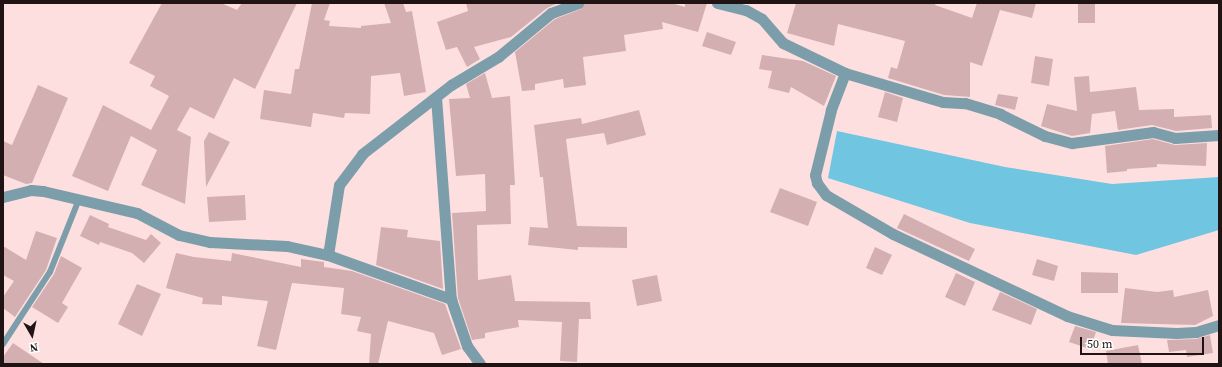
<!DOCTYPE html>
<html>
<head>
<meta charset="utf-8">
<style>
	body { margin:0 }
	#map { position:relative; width:1222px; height:367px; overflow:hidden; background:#fedfe0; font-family:"Source Serif 4",serif }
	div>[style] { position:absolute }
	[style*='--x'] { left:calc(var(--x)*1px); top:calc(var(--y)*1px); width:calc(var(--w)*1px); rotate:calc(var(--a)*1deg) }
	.water>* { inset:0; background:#70c5e1 }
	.building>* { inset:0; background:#d4afb1 }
	.service>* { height:6px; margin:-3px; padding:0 3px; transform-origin:3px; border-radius:3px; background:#7c9eaa }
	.minor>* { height:11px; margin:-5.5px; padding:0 5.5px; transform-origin:5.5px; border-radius:5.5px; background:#7c9eaa }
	span { translate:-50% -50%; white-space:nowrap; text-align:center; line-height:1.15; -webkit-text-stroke:3px #fff; paint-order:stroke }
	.frame { position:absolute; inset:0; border:4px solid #201314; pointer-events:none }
	.north { position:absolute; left:12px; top:315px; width:40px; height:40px; -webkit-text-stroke:3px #fff; paint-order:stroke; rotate:171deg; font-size:11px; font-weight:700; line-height:16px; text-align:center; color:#201314 }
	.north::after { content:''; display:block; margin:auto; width:14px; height:18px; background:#201314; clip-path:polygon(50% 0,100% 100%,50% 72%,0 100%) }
	.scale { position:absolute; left:1080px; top:337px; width:124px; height:18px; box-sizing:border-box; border:2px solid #201314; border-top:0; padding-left:5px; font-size:12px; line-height:14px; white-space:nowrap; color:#201314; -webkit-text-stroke:3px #fff; paint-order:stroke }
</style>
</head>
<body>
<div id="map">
	<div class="water">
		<div style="clip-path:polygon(837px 131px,1005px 167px,1112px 184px,1219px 177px,1219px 230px,1136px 255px,970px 223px,828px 178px)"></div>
	</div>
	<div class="building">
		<div style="clip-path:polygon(162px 3px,221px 3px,237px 10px,242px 3px,297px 3px,255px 89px,234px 78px,214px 119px,190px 107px,177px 130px,191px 137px,185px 204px,141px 185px,157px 150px,131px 136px,108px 191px,72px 176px,103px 105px,151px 130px,169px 96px,150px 86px,155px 76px,129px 63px)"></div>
		<div style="clip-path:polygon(312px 3px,330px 3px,324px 20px,330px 21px,329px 26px,361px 28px,361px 26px,391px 23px,384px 3px,403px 3px,406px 12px,412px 11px,426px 92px,404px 96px,400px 73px,371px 76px,370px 114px,345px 113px,344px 118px,313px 113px,311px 127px,260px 119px,264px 90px,291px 94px,295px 69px,299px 69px)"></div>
		<div style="clip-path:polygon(466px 3px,558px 3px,547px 8px,511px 37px,474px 47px,480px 59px,467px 67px,457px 47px,446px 50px,437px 22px,468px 11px)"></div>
		<div style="clip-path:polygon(585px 3px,671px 3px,685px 7px,685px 3px,707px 3px,698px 32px,662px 22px,663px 29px,624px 35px,626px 51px,583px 57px,586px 85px,564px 88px,563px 79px,535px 84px,535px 90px,522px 91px,515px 52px,555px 19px,581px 9px)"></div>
		<div style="clip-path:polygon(796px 3px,936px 3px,935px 5px,972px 18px,977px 3px,1036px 3px,1032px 18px,1000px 10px,982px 66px,970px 62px,970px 97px,944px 95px,888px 78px,891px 67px,897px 69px,905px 41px,838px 24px,834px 46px,787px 33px)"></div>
		<div style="clip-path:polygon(1078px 3px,1095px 3px,1095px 23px,1078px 23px)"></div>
		<div style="clip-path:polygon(707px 32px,736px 42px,731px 55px,702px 46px)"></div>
		<div style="clip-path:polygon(762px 55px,803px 61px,836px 76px,824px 106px,791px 87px,789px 93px,768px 88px,772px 71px,759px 69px)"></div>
		<div style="clip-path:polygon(1035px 56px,1053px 59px,1049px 86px,1031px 83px)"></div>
		<div style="clip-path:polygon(485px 73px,492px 98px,510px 96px,515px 185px,510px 185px,511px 224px,477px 225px,478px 280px,511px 275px,515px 301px,590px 302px,591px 319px,579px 319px,577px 362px,560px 361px,562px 322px,518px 320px,519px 327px,485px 333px,485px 338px,472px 340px,458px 298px,452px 213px,486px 211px,485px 174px,456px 176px,449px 99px,470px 98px,466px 84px)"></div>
		<div style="clip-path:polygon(1089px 76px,1090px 92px,1136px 87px,1139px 110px,1174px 109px,1174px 117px,1211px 115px,1212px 128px,1176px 131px,1152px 125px,1118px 130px,1115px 111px,1092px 114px,1090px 133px,1072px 136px,1041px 126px,1047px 104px,1077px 111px,1074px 77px)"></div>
		<div style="clip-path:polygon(38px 85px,68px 98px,32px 183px,26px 184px,3px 175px,3px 141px,12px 145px)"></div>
		<div style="clip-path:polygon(885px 92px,903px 98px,897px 122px,878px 117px)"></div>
		<div style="clip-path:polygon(998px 94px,1018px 97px,1015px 110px,995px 105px)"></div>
		<div style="clip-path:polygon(639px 110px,646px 135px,607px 145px,604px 133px,566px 139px,577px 226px,627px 227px,627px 248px,578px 247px,578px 250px,528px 245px,530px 227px,548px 228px,543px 177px,540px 177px,534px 125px,581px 118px,582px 124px)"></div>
		<div style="clip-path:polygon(209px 132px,230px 142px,206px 187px,204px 141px)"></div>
		<div style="clip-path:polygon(1153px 139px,1175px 145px,1207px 143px,1206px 166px,1157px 164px,1157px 167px,1127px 169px,1127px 171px,1107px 173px,1105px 146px)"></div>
		<div style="clip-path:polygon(780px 188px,817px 202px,808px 226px,770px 212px)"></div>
		<div style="clip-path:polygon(245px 195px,246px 220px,209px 222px,207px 197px)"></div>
		<div style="clip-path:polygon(904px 214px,975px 249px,969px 261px,897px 228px)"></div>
		<div style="clip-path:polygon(90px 215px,109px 224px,108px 227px,146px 240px,151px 234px,161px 243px,144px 263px,132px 253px,100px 242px,99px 245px,80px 236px)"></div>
		<div style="clip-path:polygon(381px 227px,408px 230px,407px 237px,440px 241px,443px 289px,376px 265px)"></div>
		<div style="clip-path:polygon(36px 231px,57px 238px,46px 270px,15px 317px,3px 308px,3px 297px,14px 281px,3px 275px,3px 246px,26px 260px)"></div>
		<div style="clip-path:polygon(875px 247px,892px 255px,882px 275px,866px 268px)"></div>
		<div style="clip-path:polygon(176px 253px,194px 257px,231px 261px,232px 253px,301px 267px,301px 259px,324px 262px,324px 267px,352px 271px,445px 304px,461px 349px,442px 355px,434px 333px,388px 321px,378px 364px,369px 364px,371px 334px,357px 331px,361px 317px,341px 314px,344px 288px,292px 283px,276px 350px,257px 346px,268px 301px,222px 296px,222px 305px,202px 304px,203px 298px,166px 288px)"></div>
		<div style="clip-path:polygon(61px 256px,82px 268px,62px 303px,68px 307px,58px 323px,32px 307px,54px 274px)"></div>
		<div style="clip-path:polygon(1037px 259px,1058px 266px,1054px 281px,1032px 275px)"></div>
		<div style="clip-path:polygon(1081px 272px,1118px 273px,1118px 293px,1081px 293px)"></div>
		<div style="clip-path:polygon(956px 273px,975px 282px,965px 306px,945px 297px)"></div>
		<div style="clip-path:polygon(657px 275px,662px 301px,637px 306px,632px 280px)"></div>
		<div style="clip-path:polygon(137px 284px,161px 294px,142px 336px,118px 324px)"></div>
		<div style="clip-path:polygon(1125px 288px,1157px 292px,1173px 290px,1174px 297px,1208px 290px,1213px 316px,1195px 325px,1121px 323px)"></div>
		<div style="clip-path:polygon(1000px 292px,1037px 309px,1031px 325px,992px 310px)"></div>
		<div style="clip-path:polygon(1075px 326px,1096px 332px,1090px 349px,1069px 342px)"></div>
		<div style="clip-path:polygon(1210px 335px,1213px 353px,1187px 357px,1186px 350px,1169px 352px,1167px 340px,1196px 339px)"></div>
		<div style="clip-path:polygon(13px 343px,44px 364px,3px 364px,3px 357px)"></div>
		<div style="clip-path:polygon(1138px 345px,1142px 364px,1108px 364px,1106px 351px)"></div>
	</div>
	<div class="service">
		<div style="--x:3;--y:344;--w:86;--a:-56.9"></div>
		<div style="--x:50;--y:272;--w:79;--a:-68.3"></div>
	</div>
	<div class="minor">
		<div style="--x:717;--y:3;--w:30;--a:14"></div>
		<div style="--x:746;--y:10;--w:18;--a:29"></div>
		<div style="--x:762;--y:19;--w:32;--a:49"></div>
		<div style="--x:783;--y:43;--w:69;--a:25.8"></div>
		<div style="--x:845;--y:73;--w:102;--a:16.5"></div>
		<div style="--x:943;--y:102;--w:22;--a:3"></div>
		<div style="--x:965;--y:103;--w:37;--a:17"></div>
		<div style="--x:1000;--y:114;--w:50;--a:26.1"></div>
		<div style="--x:1045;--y:136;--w:28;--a:15"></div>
		<div style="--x:1072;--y:143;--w:82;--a:-7.7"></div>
		<div style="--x:1153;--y:132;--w:23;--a:15"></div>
		<div style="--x:1175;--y:138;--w:44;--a:-3.9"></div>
		<div style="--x:845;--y:73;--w:40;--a:111"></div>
		<div style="--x:831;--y:110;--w:67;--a:103.8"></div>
		<div style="--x:815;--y:175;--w:8;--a:76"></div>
		<div style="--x:817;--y:183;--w:15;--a:53"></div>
		<div style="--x:826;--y:195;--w:78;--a:30.2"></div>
		<div style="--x:893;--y:234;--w:192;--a:25.2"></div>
		<div style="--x:1067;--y:316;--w:47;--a:17.3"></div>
		<div style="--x:1112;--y:330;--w:64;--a:2.7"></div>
		<div style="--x:1176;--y:333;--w:20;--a:-3"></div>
		<div style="--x:1196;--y:332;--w:24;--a:-17"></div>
		<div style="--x:436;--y:97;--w:203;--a:85.8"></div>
		<div style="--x:451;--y:299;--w:50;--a:71.2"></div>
		<div style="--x:467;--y:346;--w:22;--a:54"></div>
		<div style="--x:3;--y:197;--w:29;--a:-14"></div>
		<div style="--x:31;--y:190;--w:12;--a:5"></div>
		<div style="--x:43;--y:191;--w:97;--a:13.2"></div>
		<div style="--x:137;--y:213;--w:47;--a:27.6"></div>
		<div style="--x:179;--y:235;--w:32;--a:13"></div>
		<div style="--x:210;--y:242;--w:77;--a:3"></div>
		<div style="--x:287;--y:246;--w:42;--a:12.4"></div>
		<div style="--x:328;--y:255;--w:131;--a:19.7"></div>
		<div style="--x:328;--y:255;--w:71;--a:-81.1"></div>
		<div style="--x:339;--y:185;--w:39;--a:-53"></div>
		<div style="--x:362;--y:154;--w:113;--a:-37.8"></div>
		<div style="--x:451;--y:85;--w:55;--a:-30.8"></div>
		<div style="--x:498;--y:57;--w:69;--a:-39.7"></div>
		<div style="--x:551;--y:13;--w:29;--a:-20"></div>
	</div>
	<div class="frame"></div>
	<div class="north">N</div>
	<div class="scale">50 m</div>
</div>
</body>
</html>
